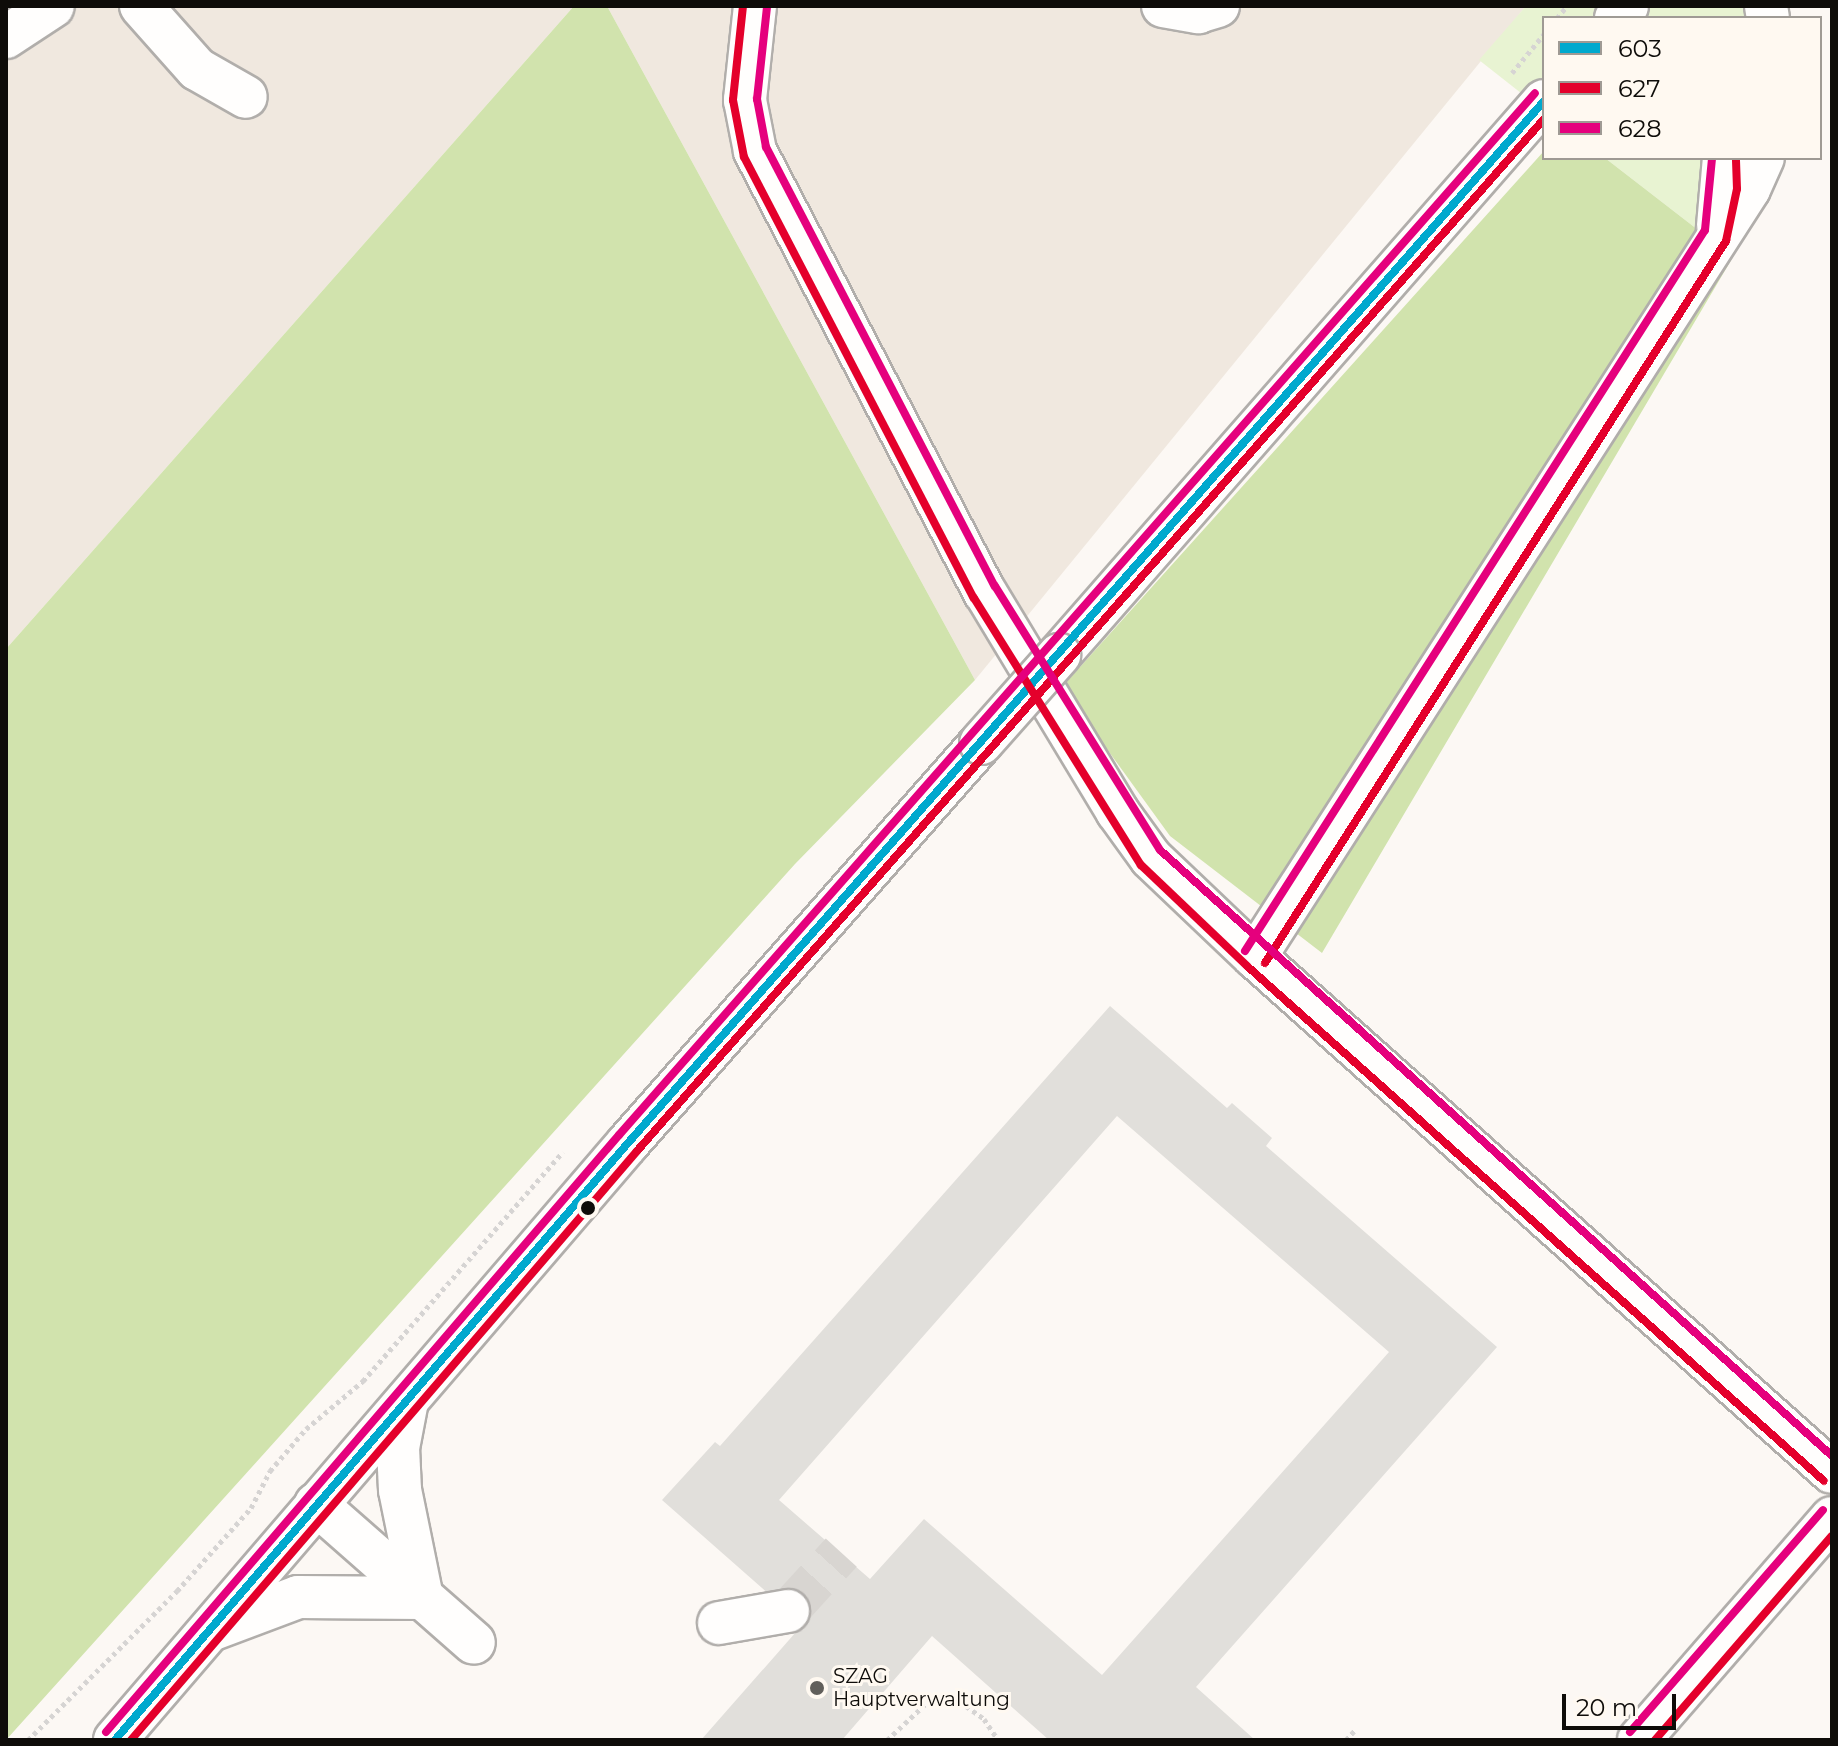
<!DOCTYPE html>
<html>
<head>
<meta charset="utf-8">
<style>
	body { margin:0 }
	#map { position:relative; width:1838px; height:1746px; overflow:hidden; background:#fcf8f4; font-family:Montserrat,sans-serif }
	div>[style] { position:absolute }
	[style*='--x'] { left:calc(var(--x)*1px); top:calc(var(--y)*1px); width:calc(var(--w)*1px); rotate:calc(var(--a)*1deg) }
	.built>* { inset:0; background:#f0e8df }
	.green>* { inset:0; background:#e8f3d2 }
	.forest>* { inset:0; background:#d1e3ad }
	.building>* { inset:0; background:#e1dfdb }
	.minor-tunnel>* { height:42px; margin-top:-21px; transform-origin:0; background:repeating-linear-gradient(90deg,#d8d5d1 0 42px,transparent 0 63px) }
	.path>* { height:5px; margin-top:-2.5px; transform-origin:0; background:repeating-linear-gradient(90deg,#d6d4d3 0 4px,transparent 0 8px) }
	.roads { filter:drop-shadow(2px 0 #b1aeab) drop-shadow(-2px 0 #b1aeab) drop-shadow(0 2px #b1aeab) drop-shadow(0 -2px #b1aeab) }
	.minor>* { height:42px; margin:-21px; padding:0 21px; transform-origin:21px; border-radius:21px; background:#fffefd }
	.bridges { filter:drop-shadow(2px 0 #b1aeab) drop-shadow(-2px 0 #b1aeab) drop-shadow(0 2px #b1aeab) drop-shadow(0 -2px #b1aeab) }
	.minor-bridge>* { height:42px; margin:-21px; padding:0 21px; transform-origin:21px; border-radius:21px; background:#fffefd }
	.bus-1>* { height:8px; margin:-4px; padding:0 4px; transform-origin:4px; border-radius:4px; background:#00a9ce }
	.bus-2>* { height:8px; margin:-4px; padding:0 4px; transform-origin:4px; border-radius:4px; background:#e4002b }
	.bus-3>* { height:8px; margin:-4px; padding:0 4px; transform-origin:4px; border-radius:4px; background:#e5007d }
	.dots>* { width:22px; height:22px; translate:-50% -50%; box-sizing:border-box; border:4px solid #fff9f1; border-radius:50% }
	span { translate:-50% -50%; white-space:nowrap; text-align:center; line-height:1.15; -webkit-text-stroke:6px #fff9f1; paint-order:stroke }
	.poi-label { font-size:20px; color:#0e0c09 }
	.left { translate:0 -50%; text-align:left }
	.frame { position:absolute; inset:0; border:8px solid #0e0c09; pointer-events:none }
	.legend { position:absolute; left:1542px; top:16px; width:280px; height:144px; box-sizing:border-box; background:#fff9f1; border:2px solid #9f9a94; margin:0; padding:10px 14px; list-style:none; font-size:24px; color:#0e0c09 }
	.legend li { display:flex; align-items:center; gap:16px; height:40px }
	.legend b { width:40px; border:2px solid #9f9a94 }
	.scale { position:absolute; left:1562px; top:1694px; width:114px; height:36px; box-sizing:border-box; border:4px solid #0e0c09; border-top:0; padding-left:10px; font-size:24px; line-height:28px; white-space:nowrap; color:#0e0c09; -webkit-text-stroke:6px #fff9f1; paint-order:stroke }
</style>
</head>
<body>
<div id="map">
	<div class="built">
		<div style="clip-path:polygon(6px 6px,574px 6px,6px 649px)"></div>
		<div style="clip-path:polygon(607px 6px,1526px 6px,975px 680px)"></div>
	</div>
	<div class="green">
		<div style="clip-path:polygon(1526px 6px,1788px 6px,1790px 18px,1544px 18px,1544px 111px,1479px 60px)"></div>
		<div style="clip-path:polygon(1605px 158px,1785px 158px,1733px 257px)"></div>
	</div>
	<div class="forest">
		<div style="clip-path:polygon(574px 6px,607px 6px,975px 680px,795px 864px,6px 1740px,6px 649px)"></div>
		<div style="clip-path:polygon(1544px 151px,1544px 158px,1605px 158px,1733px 257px,1322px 953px,1170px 836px,1062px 687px)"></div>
	</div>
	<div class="building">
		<div style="clip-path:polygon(evenodd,1110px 1006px,1227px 1108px,1232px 1103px,1272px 1138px,1266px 1146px,1497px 1347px,1196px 1687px,1255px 1740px,1049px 1740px,932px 1636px,842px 1740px,701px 1740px,803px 1624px,662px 1500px,715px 1442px,720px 1446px,1110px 1006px,1117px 1116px,1389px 1352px,1102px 1675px,924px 1519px,870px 1579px,779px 1500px,1117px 1116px)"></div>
	</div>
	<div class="minor-tunnel">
		<div style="--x:788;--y:1611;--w:79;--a:-47.6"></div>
	</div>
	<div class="path">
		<div style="--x:1557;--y:18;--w:16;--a:-50"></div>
		<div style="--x:1512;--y:73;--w:50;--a:-50.6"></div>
		<div style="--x:28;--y:1740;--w:211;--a:-45"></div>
		<div style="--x:177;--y:1591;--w:111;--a:-48.3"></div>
		<div style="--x:251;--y:1508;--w:42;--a:-62.8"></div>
		<div style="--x:270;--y:1471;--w:55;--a:-49.4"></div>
		<div style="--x:306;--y:1429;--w:75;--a:-40.1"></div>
		<div style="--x:363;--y:1381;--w:304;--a:-48.9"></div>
		<div style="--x:887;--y:1740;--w:63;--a:-43.1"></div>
		<div style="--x:933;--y:1697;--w:20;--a:0"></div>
		<div style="--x:953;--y:1697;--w:38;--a:35"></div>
		<div style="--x:984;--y:1719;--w:25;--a:56"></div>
		<div style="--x:1346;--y:1740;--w:13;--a:-48"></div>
	</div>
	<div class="roads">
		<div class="minor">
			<div style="--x:141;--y:6;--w:84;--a:48.4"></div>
			<div style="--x:197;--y:69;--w:56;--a:29.7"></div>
			<div style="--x:755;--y:6;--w:95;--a:96.1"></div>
			<div style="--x:745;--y:100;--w:52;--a:78.9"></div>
			<div style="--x:755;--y:151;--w:497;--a:62.5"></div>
			<div style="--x:985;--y:592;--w:256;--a:58.9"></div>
			<div style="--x:1117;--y:811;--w:58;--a:54.1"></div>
			<div style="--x:1151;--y:858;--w:144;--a:43.6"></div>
			<div style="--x:1255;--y:957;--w:773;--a:41.75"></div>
			<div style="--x:1163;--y:6;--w:36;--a:10"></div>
			<div style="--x:1198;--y:12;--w:21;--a:-17"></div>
			<div style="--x:1766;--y:6;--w:12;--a:81"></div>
			<div style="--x:1616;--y:18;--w:16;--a:-47"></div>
			<div style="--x:6;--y:37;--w:56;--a:-33.4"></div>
			<div style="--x:1718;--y:226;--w:68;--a:-85"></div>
			<div style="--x:1059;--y:655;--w:736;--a:-48.8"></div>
			<div style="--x:1255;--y:957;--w:913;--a:-57.25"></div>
			<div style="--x:1749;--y:189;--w:34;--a:-66"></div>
			<div style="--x:316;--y:1504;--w:210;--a:41.3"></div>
			<div style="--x:719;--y:1623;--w:70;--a:-9.9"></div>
			<div style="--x:213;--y:1629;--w:91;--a:-20.6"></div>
			<div style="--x:298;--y:1597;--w:124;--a:0.5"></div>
			<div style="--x:422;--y:1598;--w:110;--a:-101.5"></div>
			<div style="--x:400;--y:1490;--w:42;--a:-92.7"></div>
			<div style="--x:398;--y:1448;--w:48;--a:-79.2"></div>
			<div style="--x:115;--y:1740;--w:787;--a:-49.33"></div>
			<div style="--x:628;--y:1143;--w:533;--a:-48.57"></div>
			<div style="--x:1639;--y:1740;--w:294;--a:-49"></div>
		</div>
	</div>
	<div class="bridges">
		<div class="minor-bridge">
			<div style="--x:981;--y:743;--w:118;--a:-48.4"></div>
		</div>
	</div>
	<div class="bus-1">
		<div style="--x:115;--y:1740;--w:787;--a:-49.33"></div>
		<div style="--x:628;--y:1143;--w:1387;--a:-48.68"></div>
	</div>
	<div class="bus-2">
		<div style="--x:743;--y:6;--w:95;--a:96.1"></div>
		<div style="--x:733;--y:100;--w:58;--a:79.1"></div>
		<div style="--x:744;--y:157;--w:497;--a:62.5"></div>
		<div style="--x:974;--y:598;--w:315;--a:58"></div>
		<div style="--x:1141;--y:865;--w:146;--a:43.6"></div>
		<div style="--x:1247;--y:966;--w:773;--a:41.75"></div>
		<div style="--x:1265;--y:963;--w:857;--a:-57.44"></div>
		<div style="--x:1726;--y:241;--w:53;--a:-78.1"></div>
		<div style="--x:1737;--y:189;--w:31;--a:-92"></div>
		<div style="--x:131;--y:1740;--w:777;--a:-49.33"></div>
		<div style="--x:637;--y:1151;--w:1374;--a:-48.69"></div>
		<div style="--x:1655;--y:1740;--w:270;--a:-49.1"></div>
	</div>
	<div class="bus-3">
		<div style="--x:767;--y:7;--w:93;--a:96.2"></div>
		<div style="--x:757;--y:99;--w:49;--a:79.4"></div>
		<div style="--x:766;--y:147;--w:495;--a:62.5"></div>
		<div style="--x:995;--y:586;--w:311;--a:58"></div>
		<div style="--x:1160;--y:850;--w:905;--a:42.04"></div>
		<div style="--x:1245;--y:951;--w:855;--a:-57.46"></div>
		<div style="--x:1705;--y:230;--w:72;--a:-84.4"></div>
		<div style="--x:106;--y:1732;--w:787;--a:-49.33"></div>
		<div style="--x:619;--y:1135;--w:1387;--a:-48.68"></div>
		<div style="--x:1630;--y:1732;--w:294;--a:-49"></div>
	</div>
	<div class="dots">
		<div style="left:588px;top:1208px;background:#0e0c09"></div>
		<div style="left:817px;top:1688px;background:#615f5b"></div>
	</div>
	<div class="poi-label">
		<span class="left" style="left:833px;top:1688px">SZAG<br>Hauptverwaltung</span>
	</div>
	<div class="frame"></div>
	<ul class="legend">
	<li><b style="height:10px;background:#00a9ce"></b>603</li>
	<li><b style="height:10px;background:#e4002b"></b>627</li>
	<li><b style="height:10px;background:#e5007d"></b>628</li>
	</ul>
	<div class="scale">20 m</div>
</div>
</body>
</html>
